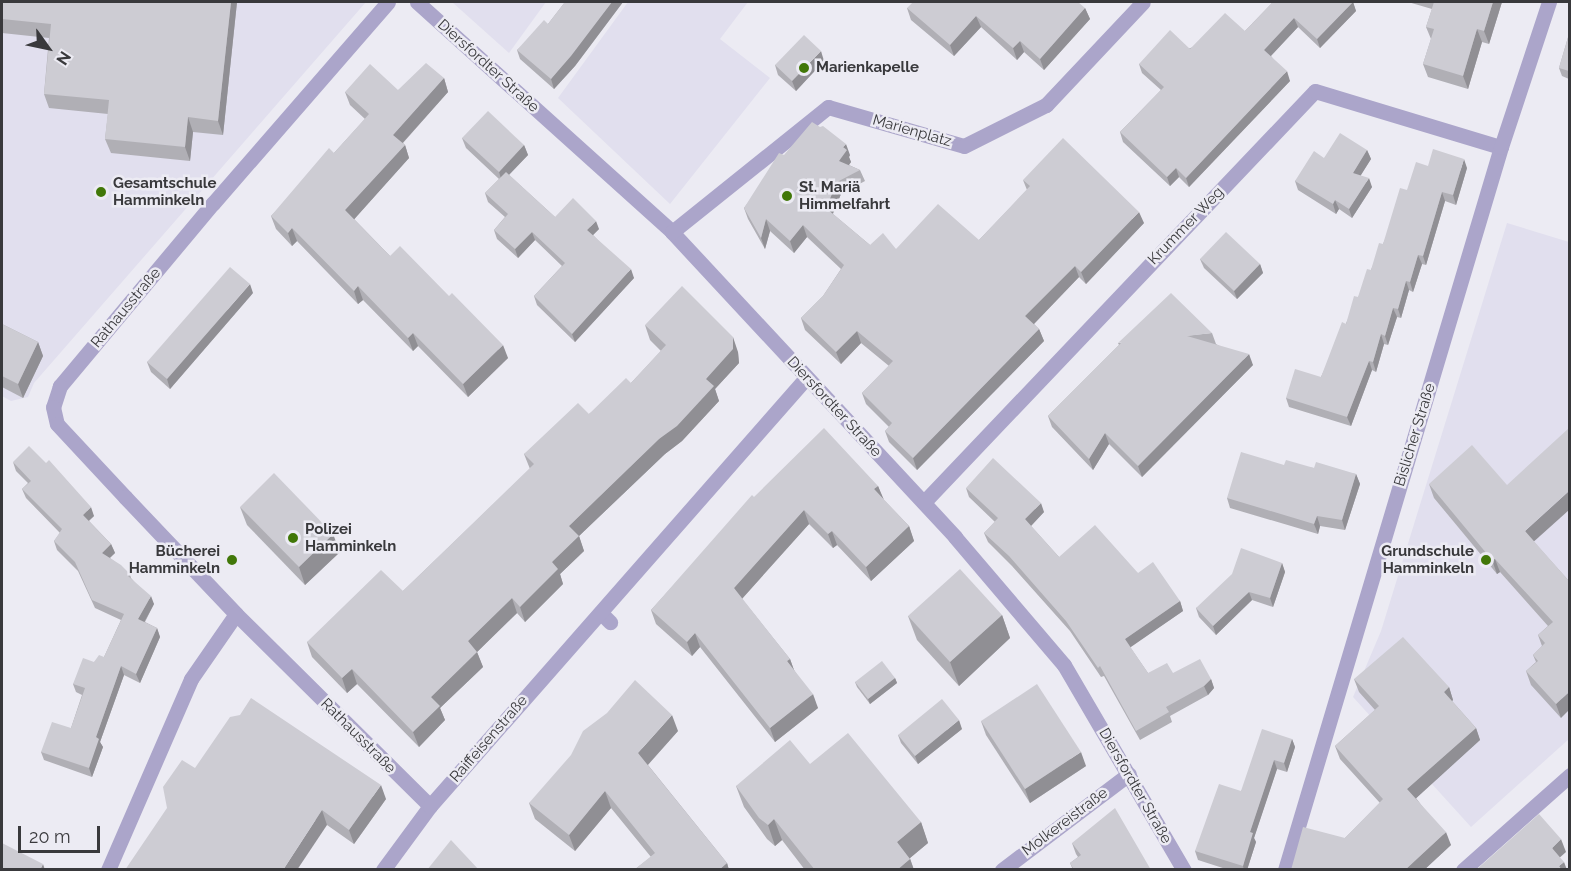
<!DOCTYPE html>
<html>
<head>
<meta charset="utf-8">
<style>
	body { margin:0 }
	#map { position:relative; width:1571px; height:871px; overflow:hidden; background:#ecebf3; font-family:Raleway,sans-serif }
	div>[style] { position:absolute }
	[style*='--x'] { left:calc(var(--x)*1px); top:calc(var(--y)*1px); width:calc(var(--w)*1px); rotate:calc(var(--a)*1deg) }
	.built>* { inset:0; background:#e1dfee }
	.pedestrian>* { height:15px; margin:-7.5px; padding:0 7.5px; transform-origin:7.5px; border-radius:7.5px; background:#aba5ca }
	.minor>* { height:15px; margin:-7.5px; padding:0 7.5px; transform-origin:7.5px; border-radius:7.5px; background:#aba5ca }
	.wall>* { inset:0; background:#b0afb5 }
	.shaded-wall>* { inset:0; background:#908f94 }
	.building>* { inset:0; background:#cdccd3 }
	.dots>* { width:16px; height:16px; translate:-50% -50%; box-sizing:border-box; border:3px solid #ecebf3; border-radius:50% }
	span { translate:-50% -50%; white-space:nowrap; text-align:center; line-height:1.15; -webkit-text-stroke:5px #ecebf3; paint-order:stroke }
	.street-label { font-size:15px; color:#39393c }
	.poi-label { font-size:15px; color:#39393c; font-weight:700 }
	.left { translate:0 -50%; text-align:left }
	.right { translate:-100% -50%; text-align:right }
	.frame { position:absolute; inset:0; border:3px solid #39393c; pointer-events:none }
	.north { position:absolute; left:18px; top:18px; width:60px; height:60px; -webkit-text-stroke:4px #ecebf3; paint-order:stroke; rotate:123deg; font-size:16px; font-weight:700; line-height:24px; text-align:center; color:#39393c }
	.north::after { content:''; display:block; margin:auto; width:21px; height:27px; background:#39393c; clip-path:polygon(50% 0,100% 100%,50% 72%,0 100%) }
	.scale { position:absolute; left:18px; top:826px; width:82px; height:27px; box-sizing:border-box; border:3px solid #39393c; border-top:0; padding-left:8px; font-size:18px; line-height:21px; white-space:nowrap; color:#39393c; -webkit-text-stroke:4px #ecebf3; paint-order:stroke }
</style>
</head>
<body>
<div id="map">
	<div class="built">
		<div style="clip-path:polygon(2px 2px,366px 2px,34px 383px,28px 397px,11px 401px,2px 396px)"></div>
		<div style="clip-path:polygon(452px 2px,546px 2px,509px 53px)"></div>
		<div style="clip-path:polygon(628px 2px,748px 2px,720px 39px,770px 78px,670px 204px,558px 98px)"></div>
		<div style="clip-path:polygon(1507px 223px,1569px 242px,1569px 739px,1471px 827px,1353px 697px,1381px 631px)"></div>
	</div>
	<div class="pedestrian">
		<div style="--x:601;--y:613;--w:13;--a:45"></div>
	</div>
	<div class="minor">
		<div style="--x:388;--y:2;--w:267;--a:131"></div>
		<div style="--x:213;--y:203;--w:239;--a:129.9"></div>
		<div style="--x:60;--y:386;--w:22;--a:108"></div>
		<div style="--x:53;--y:407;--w:17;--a:77"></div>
		<div style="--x:57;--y:424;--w:100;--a:47"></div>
		<div style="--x:125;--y:497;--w:161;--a:46.5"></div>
		<div style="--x:236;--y:614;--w:273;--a:44.7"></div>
		<div style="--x:417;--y:2;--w:343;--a:42"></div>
		<div style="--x:672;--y:232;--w:416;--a:47.1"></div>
		<div style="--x:955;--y:537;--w:168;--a:49.6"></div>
		<div style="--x:1064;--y:665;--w:238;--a:59.7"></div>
		<div style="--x:672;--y:232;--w:200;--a:-38.7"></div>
		<div style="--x:828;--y:107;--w:141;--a:16"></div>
		<div style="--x:964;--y:146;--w:92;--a:-26.6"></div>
		<div style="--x:1046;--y:105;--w:141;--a:-46.7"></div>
		<div style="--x:924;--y:502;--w:567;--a:-46.43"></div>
		<div style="--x:1315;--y:91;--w:194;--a:16.8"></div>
		<div style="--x:108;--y:870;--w:208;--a:-66.5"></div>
		<div style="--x:191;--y:679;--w:79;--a:-55.3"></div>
		<div style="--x:383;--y:870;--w:79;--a:-53.7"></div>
		<div style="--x:430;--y:806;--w:570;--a:-48.7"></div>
		<div style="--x:1002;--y:870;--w:159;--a:-37.1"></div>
		<div style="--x:1285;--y:870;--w:755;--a:-73.37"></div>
		<div style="--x:1501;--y:147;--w:153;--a:-71.7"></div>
		<div style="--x:1463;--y:870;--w:143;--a:-41.6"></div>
	</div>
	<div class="wall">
		<div style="clip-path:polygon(2px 2px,237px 2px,223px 135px,193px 132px,190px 161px,111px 153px,105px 139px,108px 114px,49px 108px,44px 94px,49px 38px,2px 33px)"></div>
		<div style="clip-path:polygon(565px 2px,623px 2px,575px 66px,554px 89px,520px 59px,517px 50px,548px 24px)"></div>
		<div style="clip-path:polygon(1271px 2px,1353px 2px,1356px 11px,1320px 48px,1298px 27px,1271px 56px,1290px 81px,1189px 187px,1179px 177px,1170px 186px,1123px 142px,1120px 132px,1161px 90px,1142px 73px,1139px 64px,1245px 31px,1272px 3px)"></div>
		<div style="clip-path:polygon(1408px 2px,1502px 2px,1489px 44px,1482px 42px,1468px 89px,1428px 77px,1423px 64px,1431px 39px,1426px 27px,1432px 9px)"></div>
		<div style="clip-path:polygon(907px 8px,1085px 8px,1090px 19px,1044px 70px,1024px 52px,1017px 60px,981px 27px,954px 56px,911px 20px)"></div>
		<div style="clip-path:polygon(1569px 34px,1569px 79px,1562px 76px,1559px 68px)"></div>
		<div style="clip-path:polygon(824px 61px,796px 91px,778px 75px,775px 65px)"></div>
		<div style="clip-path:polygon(444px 78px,448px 92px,403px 143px,405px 145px,409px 158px,354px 219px,390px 256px,508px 358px,468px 397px,418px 346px,413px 351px,363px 300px,358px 304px,297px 241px,292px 246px,276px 229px,271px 216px,334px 153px,365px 119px,350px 105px,345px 92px,398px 90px)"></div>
		<div style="clip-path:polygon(462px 138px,524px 145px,528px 155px,509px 175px,555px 217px,599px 229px,593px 235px,634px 278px,575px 342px,537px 305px,534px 296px,562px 266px,535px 240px,518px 258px,497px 239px,494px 230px,505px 217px,488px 202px,485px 193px,499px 179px,466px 148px)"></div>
		<div style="clip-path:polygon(1367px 150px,1371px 159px,1360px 176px,1372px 187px,1352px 218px,1339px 209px,1336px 214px,1298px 190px,1295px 181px,1324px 158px)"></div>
		<div style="clip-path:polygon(784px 155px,850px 155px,849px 157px,851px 162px,849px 165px,860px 170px,865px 181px,841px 194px,833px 214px,870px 245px,896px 249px,979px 240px,1027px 190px,1023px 180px,1144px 223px,1086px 284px,1079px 277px,1034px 324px,1039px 329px,1044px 341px,917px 470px,889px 442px,885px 431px,889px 427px,866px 404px,862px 393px,889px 366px,861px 343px,841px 364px,805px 330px,801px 318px,823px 296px,841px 269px,807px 237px,794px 253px,770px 231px,765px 249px,748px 219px,744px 208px)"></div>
		<div style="clip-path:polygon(1467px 168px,1456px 205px,1445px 201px,1426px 265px,1422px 264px,1413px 292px,1409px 290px,1401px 318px,1397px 317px,1388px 345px,1384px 344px,1376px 372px,1372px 370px,1351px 426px,1289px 407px,1286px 398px,1321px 377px,1383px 244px,1407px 190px)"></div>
		<div style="clip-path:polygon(1200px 259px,1260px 264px,1263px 273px,1237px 299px,1204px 268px)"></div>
		<div style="clip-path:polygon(253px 293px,170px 389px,151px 372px,147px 362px)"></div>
		<div style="clip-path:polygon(2px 324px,38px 342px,43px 356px,23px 398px,2px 387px)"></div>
		<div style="clip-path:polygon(645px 325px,738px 352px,739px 363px,715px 389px,719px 401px,682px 441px,665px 454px,579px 536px,584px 551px,560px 574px,563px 584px,525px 622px,517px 613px,477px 652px,483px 667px,440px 708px,445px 720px,419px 747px,357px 684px,347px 693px,312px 657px,307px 642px,403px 591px,530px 469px,524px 454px,589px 414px,631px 383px,661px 351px,650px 340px)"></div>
		<div style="clip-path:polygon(1212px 333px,1216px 344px,1253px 365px,1142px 477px,1109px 444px,1093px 470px,1052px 427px,1048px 416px,1119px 345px,1118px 343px)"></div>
		<div style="clip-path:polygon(13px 462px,94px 516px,89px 521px,111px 544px,115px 553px,110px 558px,130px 574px,131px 578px,154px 604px,145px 622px,157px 628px,160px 637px,140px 683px,124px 675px,100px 742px,103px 747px,92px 777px,44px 760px,41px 752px,71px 728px,82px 695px,76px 692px,73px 684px,94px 662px,104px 657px,121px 620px,95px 608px,78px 571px,57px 550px,54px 541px,60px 533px,26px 498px,22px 489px,28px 483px,16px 471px)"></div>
		<div style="clip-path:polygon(1284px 465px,1314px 468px,1356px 474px,1360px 484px,1345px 530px,1320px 526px,1318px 534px,1230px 508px,1227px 498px)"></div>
		<div style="clip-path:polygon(1429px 484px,1534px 542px,1569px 581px,1561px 718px,1531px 685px,1526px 671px,1536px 662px,1533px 655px,1542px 646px,1538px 635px,1548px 626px,1500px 572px,1497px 574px,1434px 498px)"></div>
		<div style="clip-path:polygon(878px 486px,883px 499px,909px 526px,914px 541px,871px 581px,837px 545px,833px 548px,809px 524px,742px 599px,790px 659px,794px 670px,818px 708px,775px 742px,700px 647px,692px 656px,656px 624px,651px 610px,754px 497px)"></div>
		<div style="clip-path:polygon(966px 488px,1044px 512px,1031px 526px,1059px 557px,1138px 573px,1180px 601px,1183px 611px,1130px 647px,1148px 673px,1173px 673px,1211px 679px,1214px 688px,1208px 695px,1170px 716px,1172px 722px,1140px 740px,1104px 676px,1101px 677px,1070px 631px,1012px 566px,988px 542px,984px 533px,995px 522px,969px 497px)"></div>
		<div style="clip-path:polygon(240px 507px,340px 552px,305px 585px,247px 525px)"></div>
		<div style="clip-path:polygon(1282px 563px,1285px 572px,1273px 607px,1252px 600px,1216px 635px,1199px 617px,1196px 608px)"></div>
		<div style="clip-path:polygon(1002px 615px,1010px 638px,959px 686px,917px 640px,908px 616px)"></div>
		<div style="clip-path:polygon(895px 678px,897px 683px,870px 704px,857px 687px,855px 682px)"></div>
		<div style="clip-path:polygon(1354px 679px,1449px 687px,1453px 700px,1452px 701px,1476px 728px,1480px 740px,1416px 798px,1451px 845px,1424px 870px,1291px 870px,1345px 838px,1380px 803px,1340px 759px,1335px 746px,1375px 710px,1359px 692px)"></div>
		<div style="clip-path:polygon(981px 721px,1086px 766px,1030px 803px,986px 735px)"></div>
		<div style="clip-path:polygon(962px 729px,918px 764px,901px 743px,898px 735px)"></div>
		<div style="clip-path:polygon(678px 731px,648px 765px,727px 863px,729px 870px,634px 870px,651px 857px,611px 808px,575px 851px,535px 819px,529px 803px)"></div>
		<div style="clip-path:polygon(1292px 739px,1295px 747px,1287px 772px,1277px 769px,1254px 838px,1256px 842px,1247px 870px,1229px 870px,1198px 860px,1195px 851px,1241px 791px)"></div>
		<div style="clip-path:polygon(810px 764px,921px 822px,928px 843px,910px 858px,914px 870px,805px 870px,782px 840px,775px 846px,767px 839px,744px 807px,736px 786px)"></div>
		<div style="clip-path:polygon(195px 768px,386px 799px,354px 844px,327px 825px)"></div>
		<div style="clip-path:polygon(1072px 843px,1151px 870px,1073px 870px,1070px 863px,1078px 857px,1076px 854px)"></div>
	</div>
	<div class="shaded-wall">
		<div style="clip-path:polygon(231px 2px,237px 2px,223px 135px,218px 121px)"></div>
		<div style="clip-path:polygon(612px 2px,623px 2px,575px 66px,554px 89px,551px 79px)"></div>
		<div style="clip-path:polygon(1353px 2px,1356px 11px,1320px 48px,1317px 39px)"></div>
		<div style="clip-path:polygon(1493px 2px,1502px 2px,1489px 44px,1484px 31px)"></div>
		<div style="clip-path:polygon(1085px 8px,1090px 19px,1044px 70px,1040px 59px)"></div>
		<div style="clip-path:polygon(976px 16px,981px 27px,954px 56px,950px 45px)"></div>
		<div style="clip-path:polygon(1294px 18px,1298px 27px,1268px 59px,1264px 50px)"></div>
		<div style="clip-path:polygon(1477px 29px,1482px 42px,1468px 89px,1463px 76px)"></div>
		<div style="clip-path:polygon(1020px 41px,1024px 52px,1017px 60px,1013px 48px)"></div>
		<div style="clip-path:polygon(821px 51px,824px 61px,796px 91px,792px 81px)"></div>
		<div style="clip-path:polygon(1287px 71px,1290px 81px,1189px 187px,1186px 178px)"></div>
		<div style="clip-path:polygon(444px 78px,448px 92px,398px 148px,393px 135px)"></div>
		<div style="clip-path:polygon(188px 117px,193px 132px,190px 161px,185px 147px)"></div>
		<div style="clip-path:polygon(846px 144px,850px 155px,849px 157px,851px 162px,843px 173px,839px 161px,843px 147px)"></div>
		<div style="clip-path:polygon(405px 145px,409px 158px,350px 224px,345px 210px)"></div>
		<div style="clip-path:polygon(524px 145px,528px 155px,502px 182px,499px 172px)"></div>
		<div style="clip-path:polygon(1367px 150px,1371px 159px,1356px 183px,1353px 173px)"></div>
		<div style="clip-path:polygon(1464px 159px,1467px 168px,1456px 205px,1453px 195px)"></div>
		<div style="clip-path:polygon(1176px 168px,1179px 177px,1170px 186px,1167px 177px)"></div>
		<div style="clip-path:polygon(1369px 178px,1372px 187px,1352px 218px,1349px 209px)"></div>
		<div style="clip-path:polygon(837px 182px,841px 194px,830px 220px,826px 208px)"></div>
		<div style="clip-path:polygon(1442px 192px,1445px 201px,1426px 265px,1423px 256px)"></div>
		<div style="clip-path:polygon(1335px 200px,1339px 209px,1336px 214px,1333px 204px)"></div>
		<div style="clip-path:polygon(1139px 212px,1144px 223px,1086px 284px,1081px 272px)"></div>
		<div style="clip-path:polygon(766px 219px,770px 231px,765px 249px,761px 238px)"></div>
		<div style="clip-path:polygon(596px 221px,599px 229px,590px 238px,587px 230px)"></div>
		<div style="clip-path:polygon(803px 225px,807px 237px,794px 253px,790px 241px)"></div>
		<div style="clip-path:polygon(292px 228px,297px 241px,292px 246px,288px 233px)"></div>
		<div style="clip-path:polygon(532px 232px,535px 240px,518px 258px,515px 249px)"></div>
		<div style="clip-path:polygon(1418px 255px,1422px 264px,1413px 292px,1410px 282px)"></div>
		<div style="clip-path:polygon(1260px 264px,1263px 273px,1237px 299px,1234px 291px)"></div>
		<div style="clip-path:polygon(1075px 266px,1079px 277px,1030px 328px,1025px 316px)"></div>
		<div style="clip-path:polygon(631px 269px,634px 278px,575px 342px,572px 334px)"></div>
		<div style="clip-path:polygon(1406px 281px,1409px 290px,1401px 318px,1398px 309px)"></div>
		<div style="clip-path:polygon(250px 284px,253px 293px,170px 389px,167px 379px)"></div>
		<div style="clip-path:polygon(358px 286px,363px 300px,358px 304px,354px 291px)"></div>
		<div style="clip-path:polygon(1393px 308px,1397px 317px,1388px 345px,1385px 336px)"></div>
		<div style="clip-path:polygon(1039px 329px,1044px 341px,917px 470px,913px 458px)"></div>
		<div style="clip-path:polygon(857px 331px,861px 343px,841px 364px,836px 352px)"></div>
		<div style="clip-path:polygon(413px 333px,418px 346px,413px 351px,408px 338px)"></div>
		<div style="clip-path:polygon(1381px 334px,1384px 344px,1376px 372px,1373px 362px)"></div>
		<div style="clip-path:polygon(733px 337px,738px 352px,739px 363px,715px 389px,719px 401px,682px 441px,665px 454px,579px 536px,584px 551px,560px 574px,563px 584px,525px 622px,520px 607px,552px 562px,569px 526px,659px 439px,706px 379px)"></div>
		<div style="clip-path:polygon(38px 342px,43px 356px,23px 398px,18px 384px)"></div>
		<div style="clip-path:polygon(503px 345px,508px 358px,468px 397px,463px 384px)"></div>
		<div style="clip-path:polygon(1249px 354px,1253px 365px,1142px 477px,1138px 466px)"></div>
		<div style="clip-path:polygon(1369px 361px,1372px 370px,1351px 426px,1347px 417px)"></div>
		<div style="clip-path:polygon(1105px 433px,1109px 444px,1093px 470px,1089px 459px)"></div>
		<div style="clip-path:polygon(1356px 474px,1360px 484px,1345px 530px,1342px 520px)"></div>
		<div style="clip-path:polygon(878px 486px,884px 500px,874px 489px)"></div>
		<div style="clip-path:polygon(1569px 491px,1569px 510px,1530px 545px,1525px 531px)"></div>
		<div style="clip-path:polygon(1041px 503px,1044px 512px,1029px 528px,1025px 519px)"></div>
		<div style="clip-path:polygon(91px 507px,94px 516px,86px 523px,83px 515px)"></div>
		<div style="clip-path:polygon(804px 510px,809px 524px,739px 602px,734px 588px)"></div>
		<div style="clip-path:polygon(1317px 516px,1320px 526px,1318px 534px,1314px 524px)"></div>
		<div style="clip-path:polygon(909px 526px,914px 541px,871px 581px,866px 567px)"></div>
		<div style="clip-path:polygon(832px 531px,837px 545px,833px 548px,828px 534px)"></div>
		<div style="clip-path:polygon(333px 534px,340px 552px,305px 585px,299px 567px)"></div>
		<div style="clip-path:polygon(111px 544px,115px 553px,105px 562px,102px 553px)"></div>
		<div style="clip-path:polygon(1495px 559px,1500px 572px,1497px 574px,1492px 560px)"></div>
		<div style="clip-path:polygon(1282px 563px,1285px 572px,1273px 607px,1270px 598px)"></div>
		<div style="clip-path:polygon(1249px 592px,1252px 600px,1216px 635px,1213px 626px)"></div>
		<div style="clip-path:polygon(151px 596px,154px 604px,141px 628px,138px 619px)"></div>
		<div style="clip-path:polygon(512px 598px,517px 613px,473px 656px,468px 641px)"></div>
		<div style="clip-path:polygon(1180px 601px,1183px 611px,1128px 649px,1125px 639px)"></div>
		<div style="clip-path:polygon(1002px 615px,1010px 638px,959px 686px,950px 662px)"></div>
		<div style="clip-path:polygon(157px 628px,160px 637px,140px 683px,136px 674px)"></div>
		<div style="clip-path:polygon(695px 633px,700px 647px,692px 656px,687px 642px)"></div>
		<div style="clip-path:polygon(477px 652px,483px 667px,440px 708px,445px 720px,419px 747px,413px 732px,431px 697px)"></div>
		<div style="clip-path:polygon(790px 659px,795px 673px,787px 661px)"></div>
		<div style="clip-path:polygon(121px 666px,124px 675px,100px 742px,103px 747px,92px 777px,89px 768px,96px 737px)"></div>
		<div style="clip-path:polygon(352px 669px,357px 684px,347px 693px,342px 678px)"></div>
		<div style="clip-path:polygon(895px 678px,897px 683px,870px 704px,868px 699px)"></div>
		<div style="clip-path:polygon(1211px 679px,1214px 688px,1208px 695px,1204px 686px)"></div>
		<div style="clip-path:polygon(1449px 687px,1453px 700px,1448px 705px,1444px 692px)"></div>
		<div style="clip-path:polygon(1569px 692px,1569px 710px,1561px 718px,1556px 704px)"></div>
		<div style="clip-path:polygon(813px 694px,818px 708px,775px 742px,770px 728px)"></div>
		<div style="clip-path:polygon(672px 715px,678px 731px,644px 769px,638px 753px)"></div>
		<div style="clip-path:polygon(959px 720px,962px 729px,918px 764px,915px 756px)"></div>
		<div style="clip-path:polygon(1476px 728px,1480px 740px,1412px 802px,1407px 789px)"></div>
		<div style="clip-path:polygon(1292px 739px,1295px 747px,1287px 772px,1284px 763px)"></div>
		<div style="clip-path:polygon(1081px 752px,1086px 766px,1030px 803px,1025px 789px)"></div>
		<div style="clip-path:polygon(1274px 760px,1277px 769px,1254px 838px,1256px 842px,1247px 870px,1244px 870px,1243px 866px,1250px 832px)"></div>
		<div style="clip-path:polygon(381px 785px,386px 799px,354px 844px,349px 830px)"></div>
		<div style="clip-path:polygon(605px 791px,611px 808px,575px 851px,569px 835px)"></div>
		<div style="clip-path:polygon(322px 810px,327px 825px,297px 870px,283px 870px)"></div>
		<div style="clip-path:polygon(774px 819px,782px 840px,775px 846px,768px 825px)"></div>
		<div style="clip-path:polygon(921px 822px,928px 843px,904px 863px,897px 842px)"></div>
		<div style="clip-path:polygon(1446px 832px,1451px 845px,1424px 870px,1405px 870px)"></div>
		<div style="clip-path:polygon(1561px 839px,1566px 852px,1557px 860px,1552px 848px)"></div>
		<div style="clip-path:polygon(910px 859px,914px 870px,897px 870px)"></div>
		<div style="clip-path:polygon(1564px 862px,1567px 870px,1560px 870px,1559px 866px)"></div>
		<div style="clip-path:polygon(727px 863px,729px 870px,719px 870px)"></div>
		<div style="clip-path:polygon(43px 864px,45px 870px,40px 870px)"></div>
	</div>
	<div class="building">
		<div style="clip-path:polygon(2px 2px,231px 2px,218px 121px,188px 117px,185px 147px,105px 139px,109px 100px,44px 94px,51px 24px,2px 19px)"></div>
		<div style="clip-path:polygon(565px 2px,612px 2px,571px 56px,551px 79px,517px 50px,544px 20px,548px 24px)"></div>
		<div style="clip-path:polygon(913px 2px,1078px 2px,1085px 8px,1040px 59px,1020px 41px,1013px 48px,976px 16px,950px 45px,907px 8px)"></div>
		<div style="clip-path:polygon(1273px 2px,1353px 2px,1317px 39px,1294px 18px,1264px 50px,1287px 71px,1186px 178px,1176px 168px,1167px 177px,1120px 132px,1164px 87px,1139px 64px,1170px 30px,1190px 49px,1225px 13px,1245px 31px)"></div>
		<div style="clip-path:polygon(1434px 2px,1493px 2px,1484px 31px,1477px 29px,1463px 76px,1423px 64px,1434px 29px,1426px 27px)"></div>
		<div style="clip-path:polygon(1569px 34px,1569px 71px,1559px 68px)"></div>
		<div style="clip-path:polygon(804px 35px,821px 51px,792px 81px,775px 65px)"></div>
		<div style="clip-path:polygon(426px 63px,444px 78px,393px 135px,405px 145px,345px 210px,390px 256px,400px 246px,449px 296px,452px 293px,503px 345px,463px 384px,413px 333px,408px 338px,358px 286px,354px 291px,292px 228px,288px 233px,271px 216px,329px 148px,334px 153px,369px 114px,345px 92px,370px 64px,398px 90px)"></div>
		<div style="clip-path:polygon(488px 111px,524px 145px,499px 172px,462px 138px)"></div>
		<div style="clip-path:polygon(812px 122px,820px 127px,823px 126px,846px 144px,843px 147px,847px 150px,839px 161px,860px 170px,837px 182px,826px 208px,870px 245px,883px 233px,896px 249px,938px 204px,979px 240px,1030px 186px,1023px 180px,1063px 138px,1139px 212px,1081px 272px,1075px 266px,1025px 316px,1039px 329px,913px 458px,885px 431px,892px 423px,862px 393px,893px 361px,857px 331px,836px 352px,801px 318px,823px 296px,844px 265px,803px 225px,790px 241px,766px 219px,761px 238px,744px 208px,779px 153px,784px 155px)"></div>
		<div style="clip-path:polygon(1340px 133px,1367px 150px,1353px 173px,1369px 178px,1349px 209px,1335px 200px,1333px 204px,1295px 181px,1314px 151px,1324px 158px)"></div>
		<div style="clip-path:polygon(1433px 149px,1464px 159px,1453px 195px,1442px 192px,1423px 256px,1418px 255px,1410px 282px,1406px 281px,1398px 309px,1393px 308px,1385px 336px,1381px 334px,1373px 362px,1369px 361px,1347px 417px,1286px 398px,1295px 369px,1321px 377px,1342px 322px,1346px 324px,1354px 296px,1358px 297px,1367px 269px,1371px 270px,1379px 243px,1383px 244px,1400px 188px,1407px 190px,1416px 162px,1428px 166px)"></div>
		<div style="clip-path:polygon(506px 172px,555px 217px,573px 198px,596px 221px,587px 230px,631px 269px,572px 334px,534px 296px,565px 263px,532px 232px,515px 249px,494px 230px,508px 214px,485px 193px)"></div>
		<div style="clip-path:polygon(1226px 232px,1260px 264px,1234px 291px,1200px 259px)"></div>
		<div style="clip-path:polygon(230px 267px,250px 284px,167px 379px,147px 362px)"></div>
		<div style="clip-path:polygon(682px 286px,733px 337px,733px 349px,706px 379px,714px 386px,677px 426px,659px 439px,569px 526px,579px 536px,552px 562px,558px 569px,520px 607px,512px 598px,468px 641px,477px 652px,431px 697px,440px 706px,413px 732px,352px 669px,342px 678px,307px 642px,381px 570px,403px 591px,534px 464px,524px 454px,578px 403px,589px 414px,626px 378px,631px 383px,666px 345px,645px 325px)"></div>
		<div style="clip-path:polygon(1171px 293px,1212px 333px,1187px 336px,1249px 354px,1138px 466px,1105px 433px,1089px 459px,1048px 416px,1122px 342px,1118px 343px)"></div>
		<div style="clip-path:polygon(2px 324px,38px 342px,18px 384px,2px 376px)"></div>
		<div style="clip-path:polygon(824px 428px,878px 486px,874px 489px,909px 526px,866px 567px,832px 531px,828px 534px,804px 510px,734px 588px,790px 659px,787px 661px,813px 694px,770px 728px,695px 633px,687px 642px,651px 610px,752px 495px,754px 497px)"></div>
		<div style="clip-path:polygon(1569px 428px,1569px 491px,1525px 531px,1569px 581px,1569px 692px,1556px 704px,1526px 671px,1538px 661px,1533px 655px,1545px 643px,1538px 635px,1553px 622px,1495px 559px,1492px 560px,1429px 484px,1472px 445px,1507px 485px)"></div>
		<div style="clip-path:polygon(29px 446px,46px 463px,49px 460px,91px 507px,83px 515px,111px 544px,102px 553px,121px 565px,130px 574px,128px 576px,151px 596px,138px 619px,157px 628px,136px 674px,121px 666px,96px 737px,99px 739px,89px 768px,41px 752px,52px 722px,71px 728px,85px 688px,73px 684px,83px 658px,94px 662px,99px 655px,104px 657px,124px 614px,92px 600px,75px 562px,54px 541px,62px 529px,22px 489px,31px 481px,13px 462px)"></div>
		<div style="clip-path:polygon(1241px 452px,1284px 465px,1286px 460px,1314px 468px,1316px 462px,1356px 474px,1342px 520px,1317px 516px,1314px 524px,1227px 498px)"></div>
		<div style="clip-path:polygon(993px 458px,1041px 503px,1025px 519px,1059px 557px,1095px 525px,1138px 573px,1153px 562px,1180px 601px,1125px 639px,1148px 673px,1167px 663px,1173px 673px,1200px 659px,1211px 679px,1204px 686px,1166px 707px,1169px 712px,1136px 731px,1100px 666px,1098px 668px,1066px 621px,1009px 556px,984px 533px,998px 518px,966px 488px)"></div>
		<div style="clip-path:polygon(274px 473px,333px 534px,299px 567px,240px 507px)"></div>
		<div style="clip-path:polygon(1241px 548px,1282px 563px,1270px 598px,1249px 592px,1213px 626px,1196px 608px,1232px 574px)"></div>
		<div style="clip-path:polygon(960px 569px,1002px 615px,950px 662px,908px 616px)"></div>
		<div style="clip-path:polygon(1403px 637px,1449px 687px,1444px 692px,1476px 728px,1407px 789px,1446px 832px,1405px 870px,1291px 870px,1303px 827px,1345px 838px,1383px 799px,1335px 746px,1379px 706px,1354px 679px)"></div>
		<div style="clip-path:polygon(882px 661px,895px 678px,868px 699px,855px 682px)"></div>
		<div style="clip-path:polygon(635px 680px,672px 715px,638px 753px,727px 863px,719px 870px,634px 870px,655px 853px,605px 791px,569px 835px,529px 803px,571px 755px,583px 731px,607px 713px)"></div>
		<div style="clip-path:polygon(1037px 684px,1081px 752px,1025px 789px,981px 721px)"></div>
		<div style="clip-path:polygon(251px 698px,381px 785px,349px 830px,322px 810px,283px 870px,125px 870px,167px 808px,163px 787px,182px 760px,195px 768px,230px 717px,240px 715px)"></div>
		<div style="clip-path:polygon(942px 699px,959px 720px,915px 756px,898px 735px)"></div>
		<div style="clip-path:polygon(1262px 729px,1292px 739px,1284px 763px,1274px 760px,1250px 832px,1253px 833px,1243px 866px,1195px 851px,1219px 784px,1241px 791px)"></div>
		<div style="clip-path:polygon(848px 733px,921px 822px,897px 842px,910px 859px,897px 870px,815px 870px,774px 819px,768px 825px,759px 818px,736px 786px,790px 740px,810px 764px)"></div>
		<div style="clip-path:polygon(1115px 808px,1151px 870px,1074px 870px,1070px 863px,1081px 855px,1072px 843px)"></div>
		<div style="clip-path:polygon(1539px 814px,1561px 839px,1552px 848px,1564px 862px,1559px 866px,1562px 870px,1476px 870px)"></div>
		<div style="clip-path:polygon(451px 840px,479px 870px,427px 870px)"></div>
		<div style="clip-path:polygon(2px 843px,43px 864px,40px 870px,2px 870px)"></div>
	</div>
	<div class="dots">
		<div style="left:804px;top:68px;background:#417708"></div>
		<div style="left:101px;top:192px;background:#417708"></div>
		<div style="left:787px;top:196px;background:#417708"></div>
		<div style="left:293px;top:538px;background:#417708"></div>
		<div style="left:232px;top:560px;background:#417708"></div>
		<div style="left:1486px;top:560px;background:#417708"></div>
	</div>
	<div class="street-label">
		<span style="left:488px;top:66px;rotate:42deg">Diersfordter Straße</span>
		<span style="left:912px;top:131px;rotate:16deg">Marienplatz</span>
		<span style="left:1186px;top:226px;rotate:-46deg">Krummer Weg</span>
		<span style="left:126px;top:308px;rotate:-50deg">Rathausstraße</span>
		<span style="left:834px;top:407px;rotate:47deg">Diersfordter Straße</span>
		<span style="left:1415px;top:435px;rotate:-73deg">Bislicher Straße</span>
		<span style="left:358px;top:736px;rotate:45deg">Rathausstraße</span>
		<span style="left:489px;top:739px;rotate:-49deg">Raiffeisenstraße</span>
		<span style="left:1135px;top:786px;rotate:60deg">Diersfordter Straße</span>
		<span style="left:1065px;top:822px;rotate:-37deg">Molkereistraße</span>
	</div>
	<div class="poi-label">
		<span class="left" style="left:816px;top:68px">Marienkapelle</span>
		<span class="left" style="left:113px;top:192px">Gesamtschule<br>Hamminkeln</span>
		<span class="left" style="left:799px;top:196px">St. Mariä<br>Himmelfahrt</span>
		<span class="left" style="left:305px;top:538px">Polizei<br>Hamminkeln</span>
		<span class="right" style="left:220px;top:560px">Bücherei<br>Hamminkeln</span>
		<span class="right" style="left:1474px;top:560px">Grundschule<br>Hamminkeln</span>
	</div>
	<div class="frame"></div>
	<div class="north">N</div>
	<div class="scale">20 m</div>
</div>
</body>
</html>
